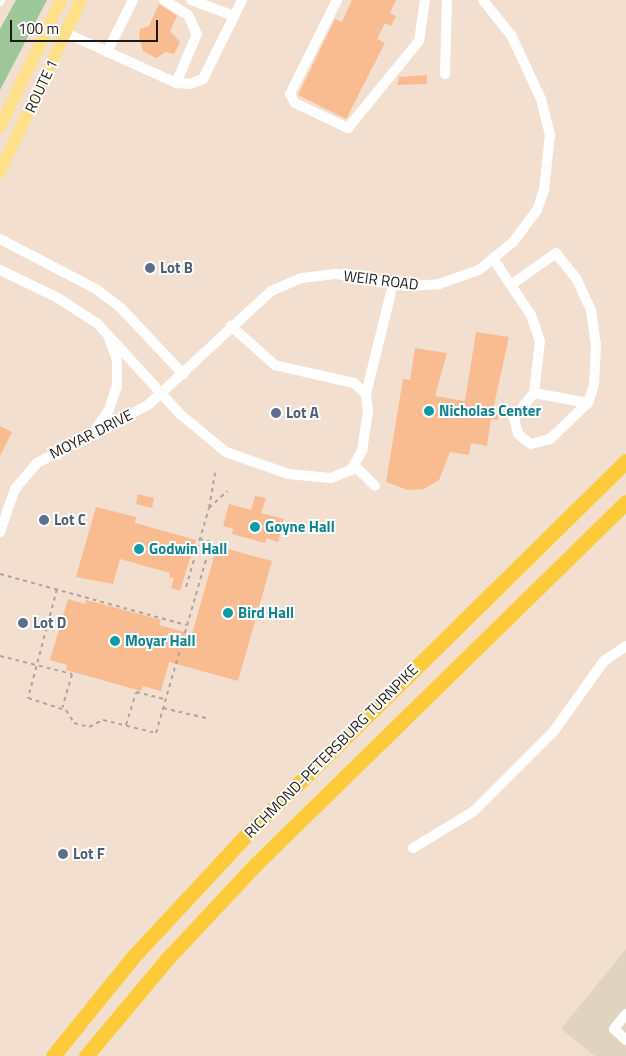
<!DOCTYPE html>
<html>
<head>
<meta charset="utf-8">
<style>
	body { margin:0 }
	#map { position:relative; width:626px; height:1056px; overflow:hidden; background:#f3dfcf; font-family:"Titillium Web",sans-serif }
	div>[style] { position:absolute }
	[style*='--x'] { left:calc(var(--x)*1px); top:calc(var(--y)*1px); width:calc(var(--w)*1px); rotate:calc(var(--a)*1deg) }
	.industrial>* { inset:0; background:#e0d3c0 }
	.green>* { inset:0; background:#9dc799 }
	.building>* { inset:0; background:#f9bc91 }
	.path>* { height:2px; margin-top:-1px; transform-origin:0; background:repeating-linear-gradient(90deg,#b3a396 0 4px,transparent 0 8px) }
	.minor>* { height:10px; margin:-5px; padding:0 5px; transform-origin:5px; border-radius:5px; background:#fff }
	.major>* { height:12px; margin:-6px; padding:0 6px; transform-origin:6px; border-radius:6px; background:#fee089 }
	.highway>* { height:15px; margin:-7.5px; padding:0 7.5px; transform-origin:7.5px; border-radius:7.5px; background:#fdcb3a }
	.dots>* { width:14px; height:14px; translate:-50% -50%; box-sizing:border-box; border:2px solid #fff; border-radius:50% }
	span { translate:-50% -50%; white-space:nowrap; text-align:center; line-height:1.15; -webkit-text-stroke:4px #fff; paint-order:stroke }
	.street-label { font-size:15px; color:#201913 }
	.service-label { font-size:15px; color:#4e5e75; font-weight:700 }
	.left { translate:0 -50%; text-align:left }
	.culture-label { font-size:15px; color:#0d838f; font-weight:700 }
	.scale { position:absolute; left:10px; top:20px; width:148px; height:22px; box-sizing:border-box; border:2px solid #201913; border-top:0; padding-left:6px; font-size:15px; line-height:18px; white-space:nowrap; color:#201913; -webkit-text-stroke:4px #fff; paint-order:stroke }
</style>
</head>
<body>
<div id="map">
	<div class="industrial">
		<div style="clip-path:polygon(626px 949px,626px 1056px,595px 1056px,561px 1029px)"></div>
	</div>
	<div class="green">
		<div style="clip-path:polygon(16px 0,47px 0,0 90px,0 29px)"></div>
	</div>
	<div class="building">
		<div style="clip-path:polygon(352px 0,396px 0,390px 13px,396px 16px,391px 26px,385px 23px,377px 39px,385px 43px,346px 119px,298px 95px,335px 19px,342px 22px)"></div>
		<div style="clip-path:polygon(159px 4px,177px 16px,170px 31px,180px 42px,174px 54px,166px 52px,156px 58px,143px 51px,139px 36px,140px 29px,149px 26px)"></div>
		<div style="clip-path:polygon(427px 75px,427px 84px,397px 85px,399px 77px)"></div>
		<div style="clip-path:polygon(476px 332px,509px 337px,493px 410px,499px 411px,498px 420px,491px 419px,487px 446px,471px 443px,469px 455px,450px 452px,439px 480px,424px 489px,408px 490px,386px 482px,403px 379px,410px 380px,415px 348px,447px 353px,435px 396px,465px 401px)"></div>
		<div style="clip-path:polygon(0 426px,12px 432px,0 456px)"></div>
		<div style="clip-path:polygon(138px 494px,154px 498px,152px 508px,136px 504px)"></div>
		<div style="clip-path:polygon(255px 496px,266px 498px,261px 513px,284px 519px,278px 542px,266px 538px,265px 543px,232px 534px,233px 529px,223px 526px,229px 504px,251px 510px)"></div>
		<div style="clip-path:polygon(96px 507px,136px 517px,135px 523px,196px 540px,180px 591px,171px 588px,174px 578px,169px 577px,170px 573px,120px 559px,113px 584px,76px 577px)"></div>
		<div style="clip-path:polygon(217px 546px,272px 561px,238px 681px,169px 662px,161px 691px,143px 686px,141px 691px,66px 670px,67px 665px,50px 660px,68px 599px,85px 604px,86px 600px,151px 617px,161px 620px,159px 625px,192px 634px)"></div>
	</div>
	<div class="path">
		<div style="--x:209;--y:508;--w:25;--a:-43"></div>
		<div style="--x:0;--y:574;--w:193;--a:15.3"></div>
		<div style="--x:186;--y:587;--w:82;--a:-73.8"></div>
		<div style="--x:209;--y:508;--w:39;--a:-80"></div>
		<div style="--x:57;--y:589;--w:113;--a:104.9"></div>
		<div style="--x:28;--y:698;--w:40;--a:18"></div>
		<div style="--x:66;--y:710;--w:15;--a:58"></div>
		<div style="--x:74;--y:723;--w:16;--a:15"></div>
		<div style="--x:89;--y:727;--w:16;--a:-27"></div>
		<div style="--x:103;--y:720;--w:55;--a:13.8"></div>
		<div style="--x:156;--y:733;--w:199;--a:-73.9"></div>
		<div style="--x:211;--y:542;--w:11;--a:-165"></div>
		<div style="--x:0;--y:656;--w:74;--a:14"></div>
		<div style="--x:72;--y:674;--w:35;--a:106"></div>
		<div style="--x:163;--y:708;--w:44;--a:13.1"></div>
		<div style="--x:126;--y:725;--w:34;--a:-73"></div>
		<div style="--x:136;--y:692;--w:30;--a:14"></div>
	</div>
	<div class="minor">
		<div style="--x:164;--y:0;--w:28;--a:32"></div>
		<div style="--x:188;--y:15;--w:21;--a:65"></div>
		<div style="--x:197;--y:34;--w:53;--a:113.2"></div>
		<div style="--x:191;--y:0;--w:46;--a:20.4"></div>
		<div style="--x:337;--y:0;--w:105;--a:116.6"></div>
		<div style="--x:290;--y:94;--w:10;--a:61"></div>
		<div style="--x:295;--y:103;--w:59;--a:25.3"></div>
		<div style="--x:348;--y:128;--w:112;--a:-50.8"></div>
		<div style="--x:419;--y:41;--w:41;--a:-81.7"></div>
		<div style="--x:0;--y:1;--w:1;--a:-90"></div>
		<div style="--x:66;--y:33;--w:121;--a:24.4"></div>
		<div style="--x:176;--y:83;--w:14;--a:4"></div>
		<div style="--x:190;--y:84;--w:14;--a:-21"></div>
		<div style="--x:203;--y:79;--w:88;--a:-63.7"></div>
		<div style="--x:107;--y:52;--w:58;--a:-63.4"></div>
		<div style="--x:445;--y:74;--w:74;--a:-88.5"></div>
		<div style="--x:0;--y:239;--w:108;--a:27.5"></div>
		<div style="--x:96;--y:289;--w:31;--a:37"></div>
		<div style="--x:121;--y:308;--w:91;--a:46.8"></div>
		<div style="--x:494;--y:260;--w:66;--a:56.1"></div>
		<div style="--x:531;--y:315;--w:28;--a:71"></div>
		<div style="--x:540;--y:341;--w:52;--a:96.6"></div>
		<div style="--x:534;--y:393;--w:55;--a:10.5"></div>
		<div style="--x:588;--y:403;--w:19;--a:-72"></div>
		<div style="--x:594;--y:385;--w:40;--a:-87.1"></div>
		<div style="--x:596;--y:345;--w:35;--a:-98"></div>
		<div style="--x:591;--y:310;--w:35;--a:-115"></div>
		<div style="--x:576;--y:278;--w:32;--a:-129"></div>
		<div style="--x:556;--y:253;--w:55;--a:144.6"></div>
		<div style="--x:0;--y:270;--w:64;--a:25.8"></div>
		<div style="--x:58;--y:298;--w:48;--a:33"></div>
		<div style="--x:98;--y:324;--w:122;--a:47.7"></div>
		<div style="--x:180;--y:414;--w:60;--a:39.6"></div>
		<div style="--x:226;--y:452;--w:66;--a:19.5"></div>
		<div style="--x:288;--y:474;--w:43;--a:5.3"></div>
		<div style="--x:331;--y:478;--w:22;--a:-22"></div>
		<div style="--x:351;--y:470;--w:22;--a:-60"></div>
		<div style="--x:362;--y:451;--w:40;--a:-81.5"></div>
		<div style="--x:368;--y:411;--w:17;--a:-97"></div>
		<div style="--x:366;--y:394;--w:16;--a:-137"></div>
		<div style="--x:354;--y:383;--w:81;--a:-167.2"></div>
		<div style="--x:275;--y:365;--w:59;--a:-138.4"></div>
		<div style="--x:534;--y:393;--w:32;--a:129"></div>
		<div style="--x:514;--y:418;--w:16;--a:76"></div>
		<div style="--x:518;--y:434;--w:16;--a:38"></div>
		<div style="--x:531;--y:444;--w:20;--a:-15"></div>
		<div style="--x:550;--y:439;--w:52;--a:-43.5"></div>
		<div style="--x:366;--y:394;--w:113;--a:-76.2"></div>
		<div style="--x:96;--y:429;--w:23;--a:-56"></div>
		<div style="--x:109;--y:410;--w:25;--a:-72"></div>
		<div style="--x:117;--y:386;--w:26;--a:-90"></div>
		<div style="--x:117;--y:360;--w:23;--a:-110"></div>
		<div style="--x:355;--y:466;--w:28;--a:45"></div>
		<div style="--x:0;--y:532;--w:46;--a:-70.8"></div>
		<div style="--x:15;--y:489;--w:34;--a:-50"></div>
		<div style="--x:37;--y:463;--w:125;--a:-27.6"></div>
		<div style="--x:148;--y:405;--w:168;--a:-42.8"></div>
		<div style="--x:271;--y:291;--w:34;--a:-23"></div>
		<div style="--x:302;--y:278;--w:35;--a:-7"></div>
		<div style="--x:337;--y:274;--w:69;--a:10"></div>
		<div style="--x:405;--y:286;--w:34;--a:-3"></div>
		<div style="--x:439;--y:284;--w:42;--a:-19.3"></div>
		<div style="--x:479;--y:270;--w:44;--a:-39.5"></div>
		<div style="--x:513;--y:242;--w:40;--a:-53"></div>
		<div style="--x:537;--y:210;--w:21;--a:-71"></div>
		<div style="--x:544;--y:190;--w:55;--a:-83.8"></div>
		<div style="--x:550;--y:135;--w:37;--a:-104"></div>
		<div style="--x:541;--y:99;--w:71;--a:-115.1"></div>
		<div style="--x:511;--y:35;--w:45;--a:-128.7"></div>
		<div style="--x:413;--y:848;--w:71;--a:-31.2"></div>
		<div style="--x:474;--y:811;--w:113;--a:-45"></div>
		<div style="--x:554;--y:731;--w:86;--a:-54.5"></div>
		<div style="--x:604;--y:661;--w:27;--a:-34"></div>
		<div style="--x:626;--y:1014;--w:19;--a:129"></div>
		<div style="--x:614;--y:1029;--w:16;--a:43"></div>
	</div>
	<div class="major">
		<div style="--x:0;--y:127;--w:141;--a:-64.3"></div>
		<div style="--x:0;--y:172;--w:190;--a:-64.8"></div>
	</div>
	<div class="highway">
		<div style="--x:53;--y:1056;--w:126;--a:-51.1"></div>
		<div style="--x:132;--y:958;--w:175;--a:-47.1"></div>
		<div style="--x:251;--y:830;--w:526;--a:-44.54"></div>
		<div style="--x:86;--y:1056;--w:128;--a:-50.1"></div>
		<div style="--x:168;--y:958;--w:130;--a:-46.9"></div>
		<div style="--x:257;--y:863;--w:516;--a:-44.37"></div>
	</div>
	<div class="dots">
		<div style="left:150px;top:268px;background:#5c6f8a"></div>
		<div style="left:429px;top:411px;background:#0f9aa8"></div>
		<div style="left:276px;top:413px;background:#5c6f8a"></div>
		<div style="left:44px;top:520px;background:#5c6f8a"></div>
		<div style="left:255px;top:527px;background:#0f9aa8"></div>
		<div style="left:139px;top:549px;background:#0f9aa8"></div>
		<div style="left:228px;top:613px;background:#0f9aa8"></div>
		<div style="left:23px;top:623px;background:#5c6f8a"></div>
		<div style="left:115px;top:641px;background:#0f9aa8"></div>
		<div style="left:63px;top:854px;background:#5c6f8a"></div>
	</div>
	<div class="street-label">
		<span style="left:41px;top:86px;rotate:-65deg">ROUTE 1</span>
		<span style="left:381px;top:280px;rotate:7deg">WEIR ROAD</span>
		<span style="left:91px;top:434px;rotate:-27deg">MOYAR DRIVE</span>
		<span style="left:331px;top:751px;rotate:-45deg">RICHMOND-PETERSBURG TURNPIKE</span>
	</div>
	<div class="service-label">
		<span class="left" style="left:160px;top:268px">Lot B</span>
		<span class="left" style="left:286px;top:413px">Lot A</span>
		<span class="left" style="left:54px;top:520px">Lot C</span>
		<span class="left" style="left:33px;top:623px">Lot D</span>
		<span class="left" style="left:73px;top:854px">Lot F</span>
	</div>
	<div class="culture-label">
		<span class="left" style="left:439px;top:411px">Nicholas Center</span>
		<span class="left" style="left:265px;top:527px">Goyne Hall</span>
		<span class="left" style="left:149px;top:549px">Godwin Hall</span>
		<span class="left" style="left:238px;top:613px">Bird Hall</span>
		<span class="left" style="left:125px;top:641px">Moyar Hall</span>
	</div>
	<div class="scale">100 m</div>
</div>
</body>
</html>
